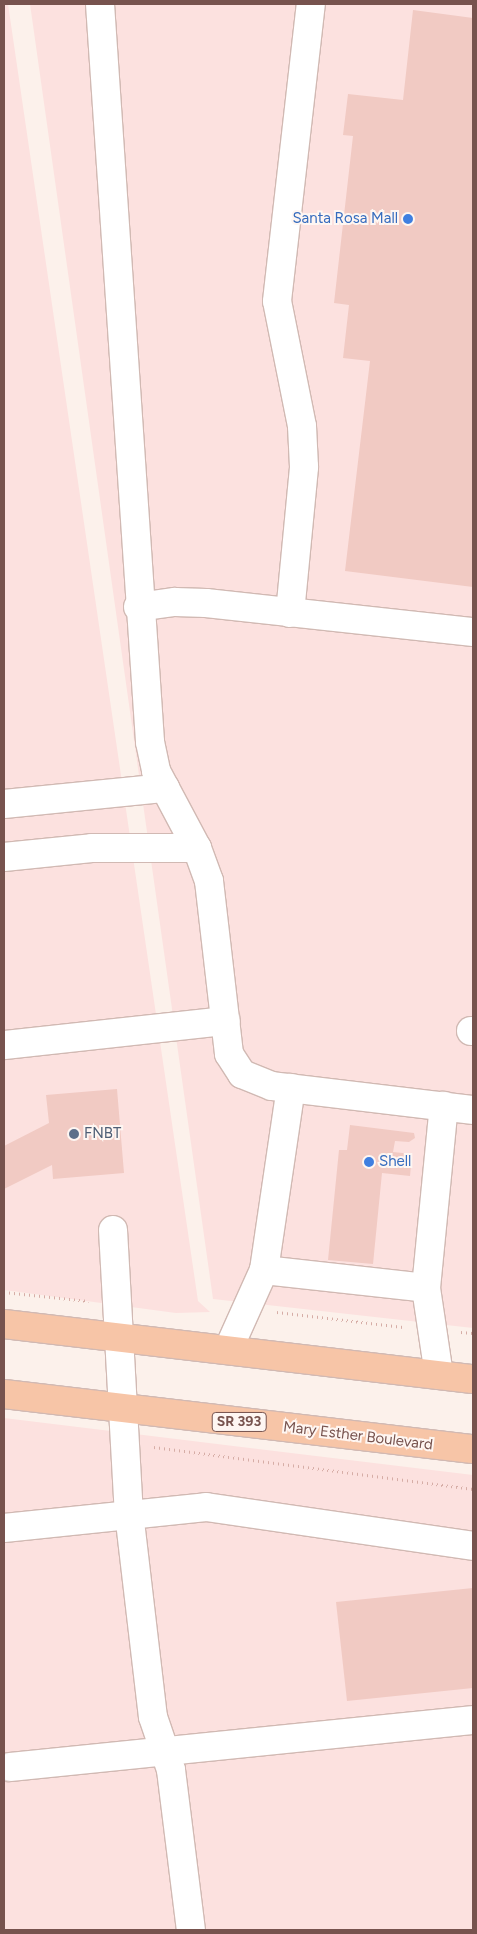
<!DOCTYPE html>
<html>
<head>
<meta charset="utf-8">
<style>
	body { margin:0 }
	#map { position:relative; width:477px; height:1934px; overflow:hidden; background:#fcf1eb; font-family:Figtree,sans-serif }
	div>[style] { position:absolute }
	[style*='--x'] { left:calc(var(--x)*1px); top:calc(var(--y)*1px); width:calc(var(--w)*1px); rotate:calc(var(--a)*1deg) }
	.commercial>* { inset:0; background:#fce1df }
	.building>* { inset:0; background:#f1cac3 }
	.path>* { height:3px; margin-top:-1.5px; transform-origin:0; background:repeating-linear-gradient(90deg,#d6ada6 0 1px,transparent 0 5px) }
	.roads { filter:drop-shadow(1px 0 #d1b9b3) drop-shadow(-1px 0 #d1b9b3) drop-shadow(0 1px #d1b9b3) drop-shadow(0 -1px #d1b9b3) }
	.minor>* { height:28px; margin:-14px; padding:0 14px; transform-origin:14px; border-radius:14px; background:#fff }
	.major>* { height:28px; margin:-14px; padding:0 14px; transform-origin:14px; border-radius:14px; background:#f7c5a7 }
	.dots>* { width:14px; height:14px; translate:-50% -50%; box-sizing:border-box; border:2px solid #fef6f2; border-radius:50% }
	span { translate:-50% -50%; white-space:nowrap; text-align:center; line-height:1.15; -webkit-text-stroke:4px #fef6f2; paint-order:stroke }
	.shield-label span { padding:1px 4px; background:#fef6f2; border:1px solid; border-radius:4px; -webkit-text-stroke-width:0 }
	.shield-label { font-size:14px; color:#77534e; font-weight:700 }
	.shop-label { font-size:15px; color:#366cbe }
	.right { translate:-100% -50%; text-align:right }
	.left { translate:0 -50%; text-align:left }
	.service-label { font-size:15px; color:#4e5e75 }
	.street-label { font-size:15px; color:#77534e }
	.frame { position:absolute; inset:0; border:5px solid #77534e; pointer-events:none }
</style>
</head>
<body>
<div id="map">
	<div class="commercial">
		<div style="clip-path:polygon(4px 4px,8px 4px,198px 1301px,210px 1312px,176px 1313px,4px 1290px)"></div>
		<div style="clip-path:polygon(30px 4px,473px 4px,473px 1328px,213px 1299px)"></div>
		<div style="clip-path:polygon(4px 1418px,473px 1475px,473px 1930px,4px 1930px)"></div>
	</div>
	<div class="building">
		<div style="clip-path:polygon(413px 10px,473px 18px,473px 587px,345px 571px,370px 361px,343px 358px,349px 305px,334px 303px,353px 136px,343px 135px,348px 94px,403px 100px)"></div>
		<div style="clip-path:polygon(117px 1089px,124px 1173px,53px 1179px,52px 1165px,4px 1189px,4px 1146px,49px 1123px,46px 1095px)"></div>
		<div style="clip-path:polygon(350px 1125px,414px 1133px,415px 1138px,409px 1142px,395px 1141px,393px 1152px,412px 1154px,410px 1176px,382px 1173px,373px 1264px,328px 1260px,339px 1150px,347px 1150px)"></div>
		<div style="clip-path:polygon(473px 1588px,473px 1688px,347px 1701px,336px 1602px)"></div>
	</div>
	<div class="path">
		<div style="--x:4;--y:1292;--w:85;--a:6"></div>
		<div style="--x:277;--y:1312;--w:127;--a:6.8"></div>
		<div style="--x:461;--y:1332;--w:12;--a:5"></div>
		<div style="--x:154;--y:1447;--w:322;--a:7.5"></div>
	</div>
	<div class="roads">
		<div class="minor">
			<div style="--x:100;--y:4;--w:740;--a:86.12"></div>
			<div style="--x:150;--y:742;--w:30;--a:78"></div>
			<div style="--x:156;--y:771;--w:87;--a:62"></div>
			<div style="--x:197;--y:848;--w:35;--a:70"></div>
			<div style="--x:209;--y:881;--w:174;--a:83.4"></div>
			<div style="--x:229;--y:1054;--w:24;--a:57"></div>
			<div style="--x:242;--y:1074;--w:32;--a:22"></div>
			<div style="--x:272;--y:1086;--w:202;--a:6.8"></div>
			<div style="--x:138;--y:607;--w:37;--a:-8"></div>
			<div style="--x:175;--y:602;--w:31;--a:2"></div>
			<div style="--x:206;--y:603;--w:269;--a:6.2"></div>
			<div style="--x:290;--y:613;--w:147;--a:-84.5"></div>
			<div style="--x:304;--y:467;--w:41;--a:-92.8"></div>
			<div style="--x:302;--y:426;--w:127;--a:-101.3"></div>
			<div style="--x:277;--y:301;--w:299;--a:-83.5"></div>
			<div style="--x:4;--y:804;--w:162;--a:-5.7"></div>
			<div style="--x:4;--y:857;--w:88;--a:-5.8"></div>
			<div style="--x:92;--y:848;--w:105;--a:0"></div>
			<div style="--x:471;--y:1031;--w:2;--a:0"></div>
			<div style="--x:4;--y:1045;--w:223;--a:-6.2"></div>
			<div style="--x:113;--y:1230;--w:283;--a:86.8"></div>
			<div style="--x:129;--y:1513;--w:205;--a:83.3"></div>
			<div style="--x:153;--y:1717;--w:56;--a:71.2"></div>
			<div style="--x:171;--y:1770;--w:161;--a:82.9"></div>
			<div style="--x:264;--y:1270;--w:163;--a:6.3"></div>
			<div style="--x:228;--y:1350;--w:88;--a:-65.8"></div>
			<div style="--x:264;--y:1270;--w:184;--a:-81.6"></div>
			<div style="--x:439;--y:1375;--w:88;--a:-98.5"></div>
			<div style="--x:426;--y:1288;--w:183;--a:-84.4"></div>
			<div style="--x:4;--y:1528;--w:203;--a:-5.9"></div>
			<div style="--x:206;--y:1507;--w:270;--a:8.3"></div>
			<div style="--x:10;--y:1767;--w:465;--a:-5.8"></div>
		</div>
		<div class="major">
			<div style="--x:4;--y:1324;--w:472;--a:6.7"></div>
			<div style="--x:4;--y:1394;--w:472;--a:6.7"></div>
		</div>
	</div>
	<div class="dots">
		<div style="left:408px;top:219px;background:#3f7fe0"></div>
		<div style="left:74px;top:1134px;background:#5c6f8a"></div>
		<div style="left:369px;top:1162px;background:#3f7fe0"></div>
	</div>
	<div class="shield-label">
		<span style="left:239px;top:1422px">SR 393</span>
	</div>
	<div class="shop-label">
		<span class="right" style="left:398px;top:219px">Santa Rosa Mall</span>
		<span class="left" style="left:379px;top:1162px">Shell</span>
	</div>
	<div class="service-label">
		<span class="left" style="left:84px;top:1134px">FNBT</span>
	</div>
	<div class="street-label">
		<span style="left:358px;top:1436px;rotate:7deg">Mary Esther Boulevard</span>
	</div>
	<div class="frame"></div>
</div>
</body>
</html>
